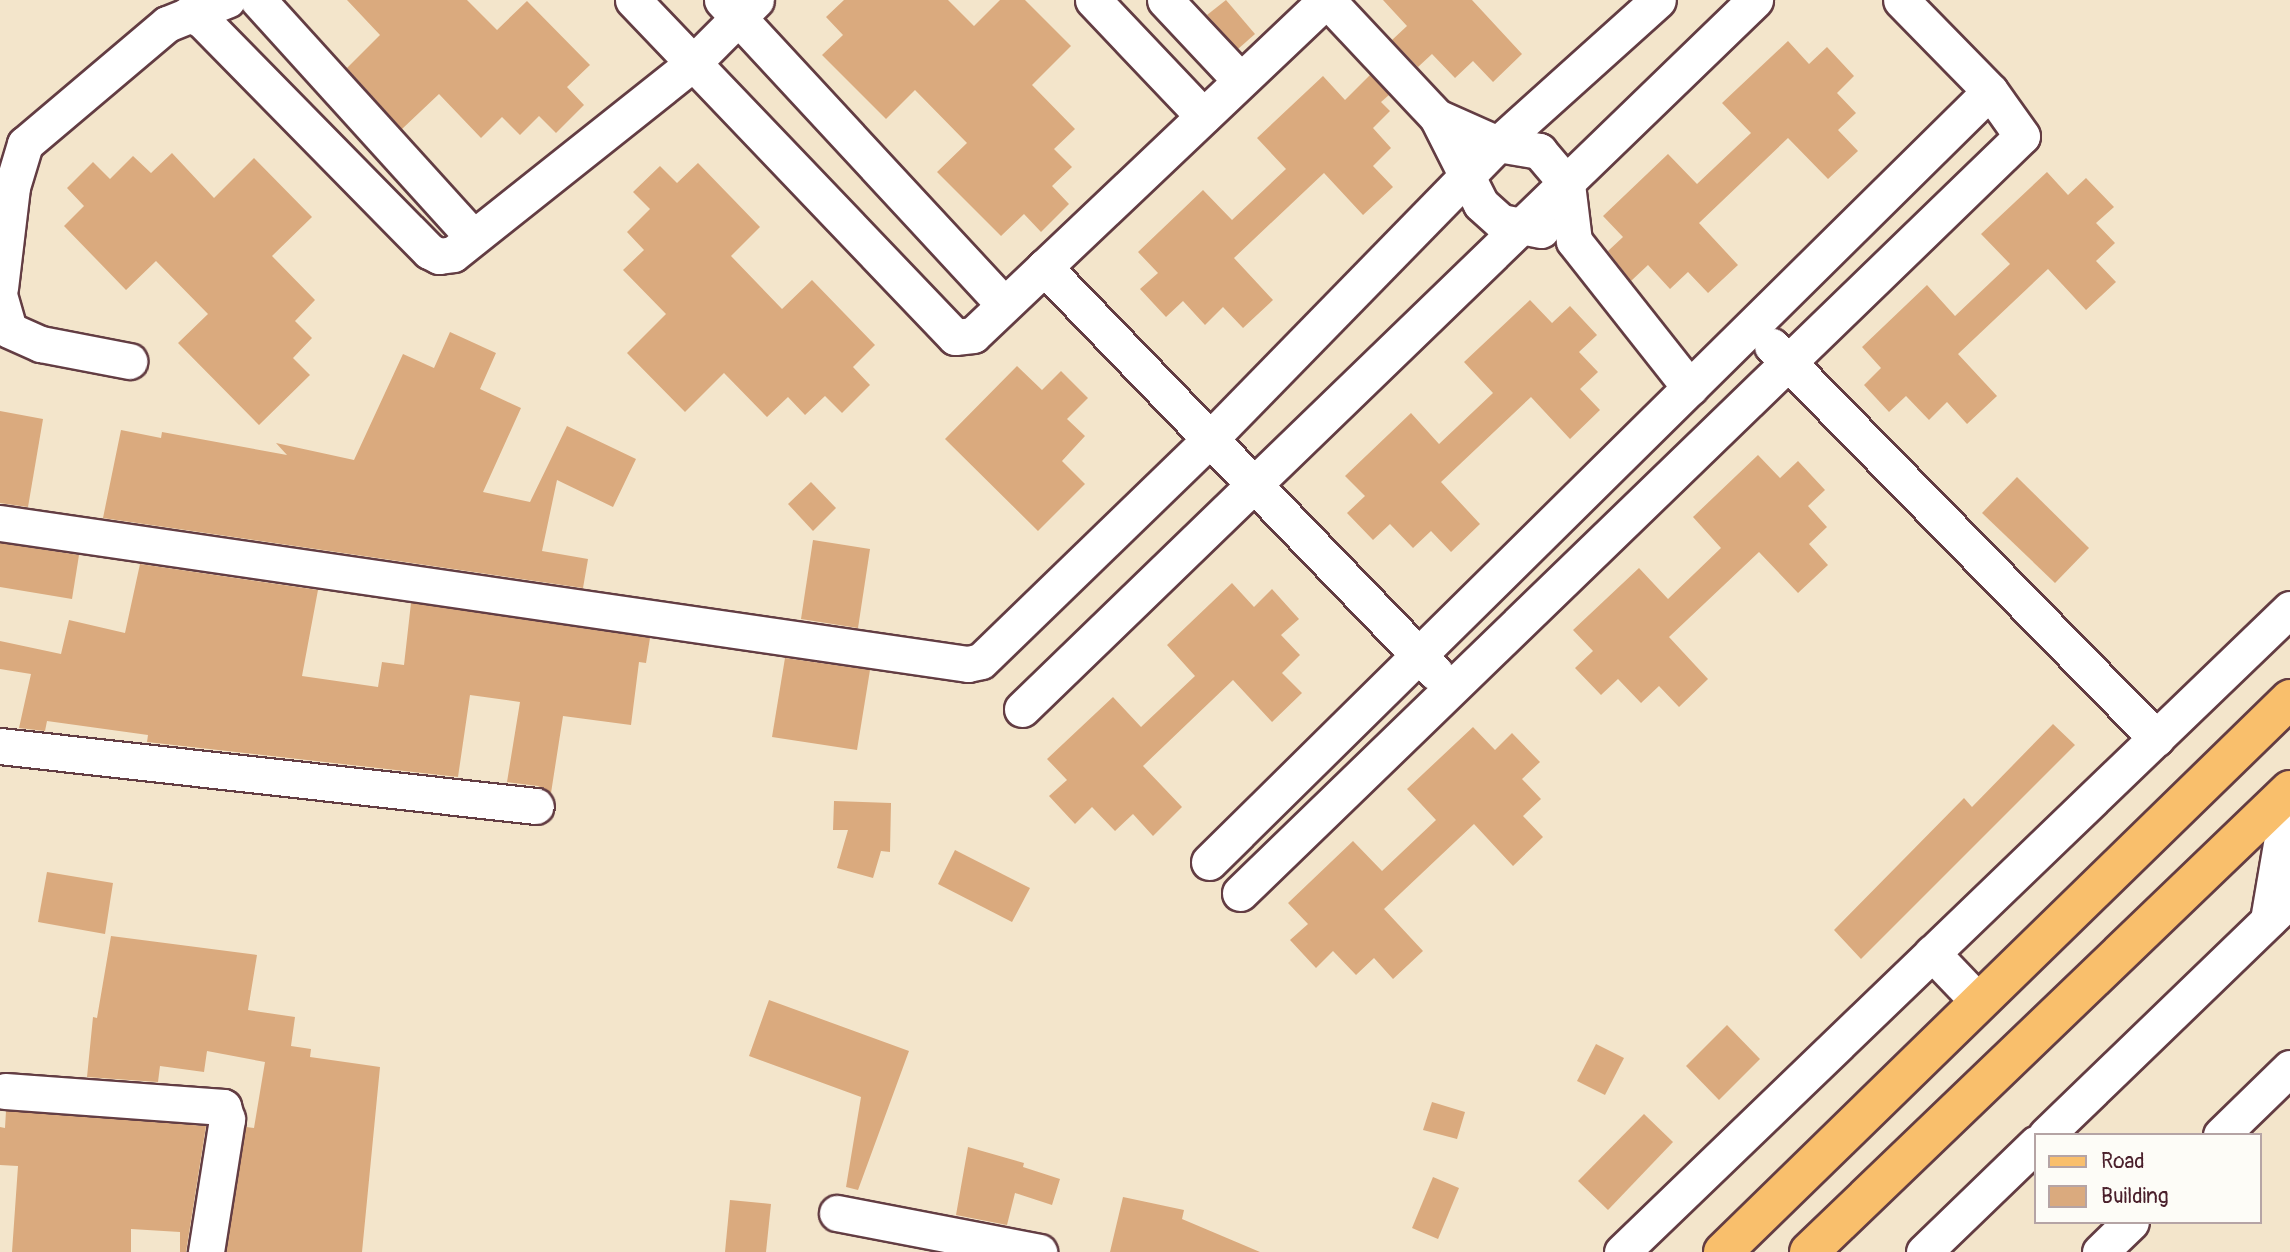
<!DOCTYPE html>
<html>
<head>
<meta charset="utf-8">
<style>
	body { margin:0 }
	#map { position:relative; width:2290px; height:1252px; overflow:hidden; background:#f3e5cb; font-family:Pangolin,sans-serif }
	div>[style] { position:absolute }
	[style*='--x'] { left:calc(var(--x)*1px); top:calc(var(--y)*1px); width:calc(var(--w)*1px); rotate:calc(var(--a)*1deg) }
	.building>* { inset:0; background:#daaa7e }
	.roads { filter:drop-shadow(2px 0 #633d43) drop-shadow(-2px 0 #633d43) drop-shadow(0 2px #633d43) drop-shadow(0 -2px #633d43) }
	.minor>* { height:35px; margin:-17.5px; padding:0 17.5px; transform-origin:17.5px; border-radius:17.5px; background:#fff }
	.major>* { height:38px; margin:-19px; padding:0 19px; transform-origin:19px; border-radius:19px; background:#f9bf6c }
	span { translate:-50% -50%; white-space:nowrap; text-align:center; line-height:1.15; -webkit-text-stroke:6px #fdfcf7; paint-order:stroke }
	.legend { position:absolute; left:2034px; top:1133px; width:228px; height:91px; box-sizing:border-box; background:#fdfcf7; border:2px solid #b5a4a5; margin:0; padding:9px 12px; list-style:none; font-size:21px; color:#4a1f2b }
	.legend li { display:flex; align-items:center; gap:14px; height:35px }
	.legend b { width:35px; border:2px solid #b5a4a5 }
</style>
</head>
<body>
<div id="map">
	<div class="building">
		<div style="clip-path:polygon(347px 0,467px 0,497px 30px,527px 1px,590px 65px,567px 87px,584px 105px,556px 133px,539px 116px,520px 135px,502px 117px,481px 138px,439px 94px,402px 129px,347px 68px,380px 35px)"></div>
		<div style="clip-path:polygon(844px 0,948px 0,974px 26px,1000px 0,1025px 0,1071px 46px,1032px 85px,1075px 129px,1054px 149px,1072px 167px,1052px 186px,1069px 204px,1041px 232px,1024px 214px,1001px 236px,937px 172px,967px 143px,915px 90px,886px 119px,822px 55px,843px 35px,826px 17px)"></div>
		<div style="clip-path:polygon(1226px 0,1255px 34px,1238px 49px,1207px 15px)"></div>
		<div style="clip-path:polygon(1383px 0,1472px 0,1522px 54px,1493px 82px,1473px 61px,1455px 78px,1432px 54px,1418px 67px,1392px 40px,1407px 26px)"></div>
		<div style="clip-path:polygon(1788px 41px,1809px 64px,1827px 47px,1854px 76px,1837px 93px,1856px 113px,1838px 130px,1858px 151px,1828px 179px,1788px 138px,1699px 223px,1738px 265px,1708px 293px,1688px 272px,1670px 289px,1648px 265px,1631px 281px,1608px 251px,1623px 237px,1603px 216px,1668px 154px,1697px 184px,1751px 133px,1722px 103px)"></div>
		<div style="clip-path:polygon(1370px 75px,1389px 95px,1381px 102px,1390px 111px,1373px 128px,1391px 148px,1373px 166px,1393px 187px,1363px 215px,1324px 173px,1234px 258px,1273px 300px,1243px 328px,1223px 307px,1205px 325px,1183px 301px,1166px 317px,1140px 289px,1158px 273px,1138px 252px,1203px 190px,1232px 220px,1286px 169px,1257px 138px,1323px 76px,1345px 100px)"></div>
		<div style="clip-path:polygon(172px 153px,214px 198px,254px 158px,312px 217px,272px 256px,315px 300px,295px 321px,312px 338px,293px 358px,310px 375px,259px 425px,178px 343px,208px 314px,156px 261px,126px 290px,64px 226px,84px 206px,67px 188px,93px 162px,110px 179px,133px 156px,151px 173px)"></div>
		<div style="clip-path:polygon(698px 163px,760px 227px,731px 256px,782px 309px,812px 280px,875px 345px,853px 367px,870px 385px,842px 413px,825px 396px,805px 415px,788px 397px,767px 417px,724px 373px,685px 412px,627px 353px,666px 314px,623px 270px,644px 250px,627px 232px,650px 209px,633px 192px,660px 166px,677px 183px)"></div>
		<div style="clip-path:polygon(2047px 172px,2068px 195px,2086px 178px,2114px 207px,2096px 223px,2115px 243px,2096px 261px,2116px 282px,2086px 310px,2048px 269px,1958px 354px,1997px 396px,1967px 424px,1947px 402px,1929px 420px,1906px 396px,1889px 412px,1864px 385px,1881px 368px,1862px 347px,1927px 285px,1955px 316px,2010px 264px,1981px 234px)"></div>
		<div style="clip-path:polygon(1530px 300px,1552px 323px,1570px 306px,1597px 335px,1579px 352px,1598px 372px,1580px 389px,1600px 410px,1570px 439px,1531px 397px,1441px 482px,1480px 524px,1451px 552px,1431px 531px,1413px 548px,1390px 524px,1373px 540px,1347px 513px,1365px 496px,1345px 476px,1411px 413px,1439px 444px,1493px 393px,1464px 362px)"></div>
		<div style="clip-path:polygon(450px 332px,496px 353px,480px 389px,521px 408px,483px 492px,530px 502px,567px 426px,636px 459px,613px 507px,557px 480px,542px 551px,588px 559px,583px 588px,103px 518px,121px 430px,161px 438px,162px 432px,287px 455px,276px 443px,354px 460px,403px 354px,434px 368px)"></div>
		<div style="clip-path:polygon(1017px 366px,1042px 390px,1061px 371px,1088px 398px,1067px 419px,1085px 436px,1062px 461px,1085px 484px,1038px 531px,945px 439px)"></div>
		<div style="clip-path:polygon(0 411px,43px 419px,28px 507px,0 503px)"></div>
		<div style="clip-path:polygon(1758px 455px,1780px 478px,1798px 461px,1825px 490px,1808px 506px,1827px 527px,1809px 544px,1828px 565px,1798px 593px,1759px 552px,1669px 637px,1708px 679px,1679px 707px,1659px 686px,1641px 703px,1618px 679px,1601px 695px,1575px 668px,1593px 651px,1573px 630px,1639px 568px,1668px 599px,1721px 548px,1693px 517px)"></div>
		<div style="clip-path:polygon(2017px 477px,2089px 548px,2055px 583px,1982px 513px)"></div>
		<div style="clip-path:polygon(811px 482px,836px 508px,813px 531px,788px 504px)"></div>
		<div style="clip-path:polygon(813px 540px,870px 549px,858px 628px,801px 619px)"></div>
		<div style="clip-path:polygon(0 543px,79px 555px,72px 599px,0 587px)"></div>
		<div style="clip-path:polygon(140px 564px,318px 590px,302px 676px,378px 687px,382px 662px,404px 665px,411px 603px,650px 638px,646px 663px,639px 662px,631px 725px,563px 716px,551px 793px,538px 786px,507px 782px,520px 702px,470px 695px,458px 777px,147px 742px,148px 735px,47px 721px,45px 731px,19px 728px,31px 674px,0 669px,0 641px,61px 654px,69px 620px,125px 633px)"></div>
		<div style="clip-path:polygon(1232px 583px,1254px 607px,1272px 589px,1299px 619px,1281px 635px,1300px 655px,1282px 673px,1302px 693px,1272px 722px,1233px 680px,1143px 766px,1182px 807px,1153px 836px,1133px 814px,1115px 831px,1092px 807px,1075px 824px,1049px 796px,1067px 780px,1047px 759px,1113px 697px,1141px 727px,1195px 676px,1167px 645px)"></div>
		<div style="clip-path:polygon(785px 658px,870px 670px,857px 750px,772px 737px)"></div>
		<div style="clip-path:polygon(2053px 724px,2075px 745px,1861px 959px,1834px 930px,1964px 798px,1972px 807px)"></div>
		<div style="clip-path:polygon(1473px 727px,1495px 750px,1512px 733px,1540px 762px,1522px 779px,1541px 799px,1523px 816px,1543px 837px,1513px 866px,1474px 824px,1384px 909px,1423px 951px,1393px 979px,1374px 958px,1356px 975px,1333px 951px,1316px 968px,1290px 940px,1308px 924px,1288px 903px,1353px 841px,1382px 871px,1436px 820px,1407px 789px)"></div>
		<div style="clip-path:polygon(834px 801px,891px 803px,890px 852px,881px 851px,873px 878px,837px 868px,848px 830px,833px 830px)"></div>
		<div style="clip-path:polygon(955px 850px,1030px 888px,1012px 922px,938px 884px)"></div>
		<div style="clip-path:polygon(47px 872px,113px 883px,105px 934px,38px 922px)"></div>
		<div style="clip-path:polygon(111px 936px,257px 955px,248px 1010px,295px 1017px,291px 1046px,311px 1049px,310px 1057px,380px 1067px,362px 1252px,226px 1252px,246px 1127px,254px 1128px,265px 1062px,207px 1051px,204px 1072px,160px 1066px,158px 1082px,87px 1077px,93px 1017px,97px 1018px)"></div>
		<div style="clip-path:polygon(769px 1000px,909px 1051px,858px 1190px,846px 1187px,861px 1097px,749px 1056px)"></div>
		<div style="clip-path:polygon(1727px 1025px,1760px 1059px,1719px 1100px,1686px 1066px)"></div>
		<div style="clip-path:polygon(1596px 1044px,1624px 1058px,1605px 1095px,1577px 1081px)"></div>
		<div style="clip-path:polygon(1432px 1102px,1465px 1112px,1457px 1139px,1423px 1130px)"></div>
		<div style="clip-path:polygon(6px 1111px,206px 1126px,186px 1252px,180px 1252px,180px 1232px,131px 1229px,131px 1252px,12px 1252px,18px 1166px,0 1165px,0 1127px,5px 1128px)"></div>
		<div style="clip-path:polygon(1644px 1114px,1673px 1142px,1608px 1210px,1578px 1181px)"></div>
		<div style="clip-path:polygon(968px 1147px,1024px 1163px,1023px 1167px,1060px 1179px,1052px 1205px,1015px 1193px,1007px 1225px,956px 1215px)"></div>
		<div style="clip-path:polygon(1433px 1177px,1459px 1188px,1438px 1239px,1412px 1228px)"></div>
		<div style="clip-path:polygon(1123px 1197px,1184px 1210px,1182px 1219px,1260px 1252px,1110px 1252px)"></div>
		<div style="clip-path:polygon(730px 1200px,771px 1204px,766px 1252px,725px 1252px)"></div>
	</div>
	<div class="roads">
		<div class="minor">
			<div style="--x:258;--y:0;--w:320;--a:47.8"></div>
			<div style="--x:633;--y:0;--w:466;--a:46.3"></div>
			<div style="--x:955;--y:337;--w:18;--a:-6"></div>
			<div style="--x:973;--y:335;--w:487;--a:-43.5"></div>
			<div style="--x:722;--y:0;--w:415;--a:47.2"></div>
			<div style="--x:1093;--y:0;--w:160;--a:46.5"></div>
			<div style="--x:1165;--y:0;--w:110;--a:46.8"></div>
			<div style="--x:1327;--y:0;--w:161;--a:46.8"></div>
			<div style="--x:1437;--y:117;--w:97;--a:63.2"></div>
			<div style="--x:1481;--y:204;--w:27;--a:42"></div>
			<div style="--x:1501;--y:222;--w:41;--a:11.3"></div>
			<div style="--x:189;--y:14;--w:14;--a:25"></div>
			<div style="--x:202;--y:20;--w:324;--a:45.5"></div>
			<div style="--x:429;--y:251;--w:11;--a:27"></div>
			<div style="--x:439;--y:256;--w:14;--a:-8"></div>
			<div style="--x:453;--y:254;--w:307;--a:-38.5"></div>
			<div style="--x:693;--y:63;--w:89;--a:-45"></div>
			<div style="--x:1437;--y:117;--w:67;--a:23.9"></div>
			<div style="--x:1498;--y:144;--w:42;--a:9.7"></div>
			<div style="--x:1539;--y:151;--w:43;--a:49.7"></div>
			<div style="--x:1567;--y:184;--w:57;--a:83"></div>
			<div style="--x:1574;--y:241;--w:187;--a:51.7"></div>
			<div style="--x:1044;--y:267;--w:563;--a:46.01"></div>
			<div style="--x:0;--y:288;--w:102;--a:-83.2"></div>
			<div style="--x:12;--y:187;--w:45;--a:-73.2"></div>
			<div style="--x:25;--y:144;--w:186;--a:-40.2"></div>
			<div style="--x:167;--y:24;--w:65;--a:-21.8"></div>
			<div style="--x:0;--y:298;--w:33;--a:74"></div>
			<div style="--x:9;--y:330;--w:35;--a:24"></div>
			<div style="--x:41;--y:344;--w:90;--a:10.9"></div>
			<div style="--x:1772;--y:346;--w:549;--a:45.59"></div>
			<div style="--x:0;--y:523;--w:978;--a:8.29"></div>
			<div style="--x:968;--y:664;--w:13;--a:-13"></div>
			<div style="--x:981;--y:661;--w:318;--a:-44.1"></div>
			<div style="--x:1209;--y:440;--w:414;--a:-45.7"></div>
			<div style="--x:1498;--y:144;--w:215;--a:-42"></div>
			<div style="--x:1022;--y:709;--w:1020;--a:-44.05"></div>
			<div style="--x:0;--y:746;--w:539;--a:6.39"></div>
			<div style="--x:1209;--y:862;--w:1097;--a:-44.63"></div>
			<div style="--x:1240;--y:893;--w:1088;--a:-44.07"></div>
			<div style="--x:2022;--y:136;--w:55;--a:-125.4"></div>
			<div style="--x:1990;--y:91;--w:127;--a:-134.4"></div>
			<div style="--x:2268;--y:920;--w:131;--a:-80.3"></div>
			<div style="--x:1932;--y:953;--w:65;--a:46.2"></div>
			<div style="--x:5;--y:1091;--w:219;--a:4.2"></div>
			<div style="--x:223;--y:1107;--w:13;--a:72"></div>
			<div style="--x:227;--y:1119;--w:135;--a:99"></div>
			<div style="--x:2046;--y:1135;--w:339;--a:-44"></div>
			<div style="--x:2221;--y:1135;--w:96;--a:-44.2"></div>
			<div style="--x:837;--y:1213;--w:206;--a:10.9"></div>
			<div style="--x:1622;--y:1252;--w:927;--a:-43.91"></div>
			<div style="--x:1924;--y:1252;--w:156;--a:-44"></div>
			<div style="--x:2100;--y:1252;--w:43;--a:-44.1"></div>
		</div>
		<div class="major">
			<div style="--x:1723;--y:1252;--w:792;--a:-44.28"></div>
			<div style="--x:1809;--y:1252;--w:667;--a:-43.85"></div>
		</div>
	</div>
	<ul class="legend">
	<li><b style="height:9px;background:#f9bf6c"></b>Road</li>
	<li><b style="height:19px;background:#daaa7e"></b>Building</li>
	</ul>
</div>
</body>
</html>
